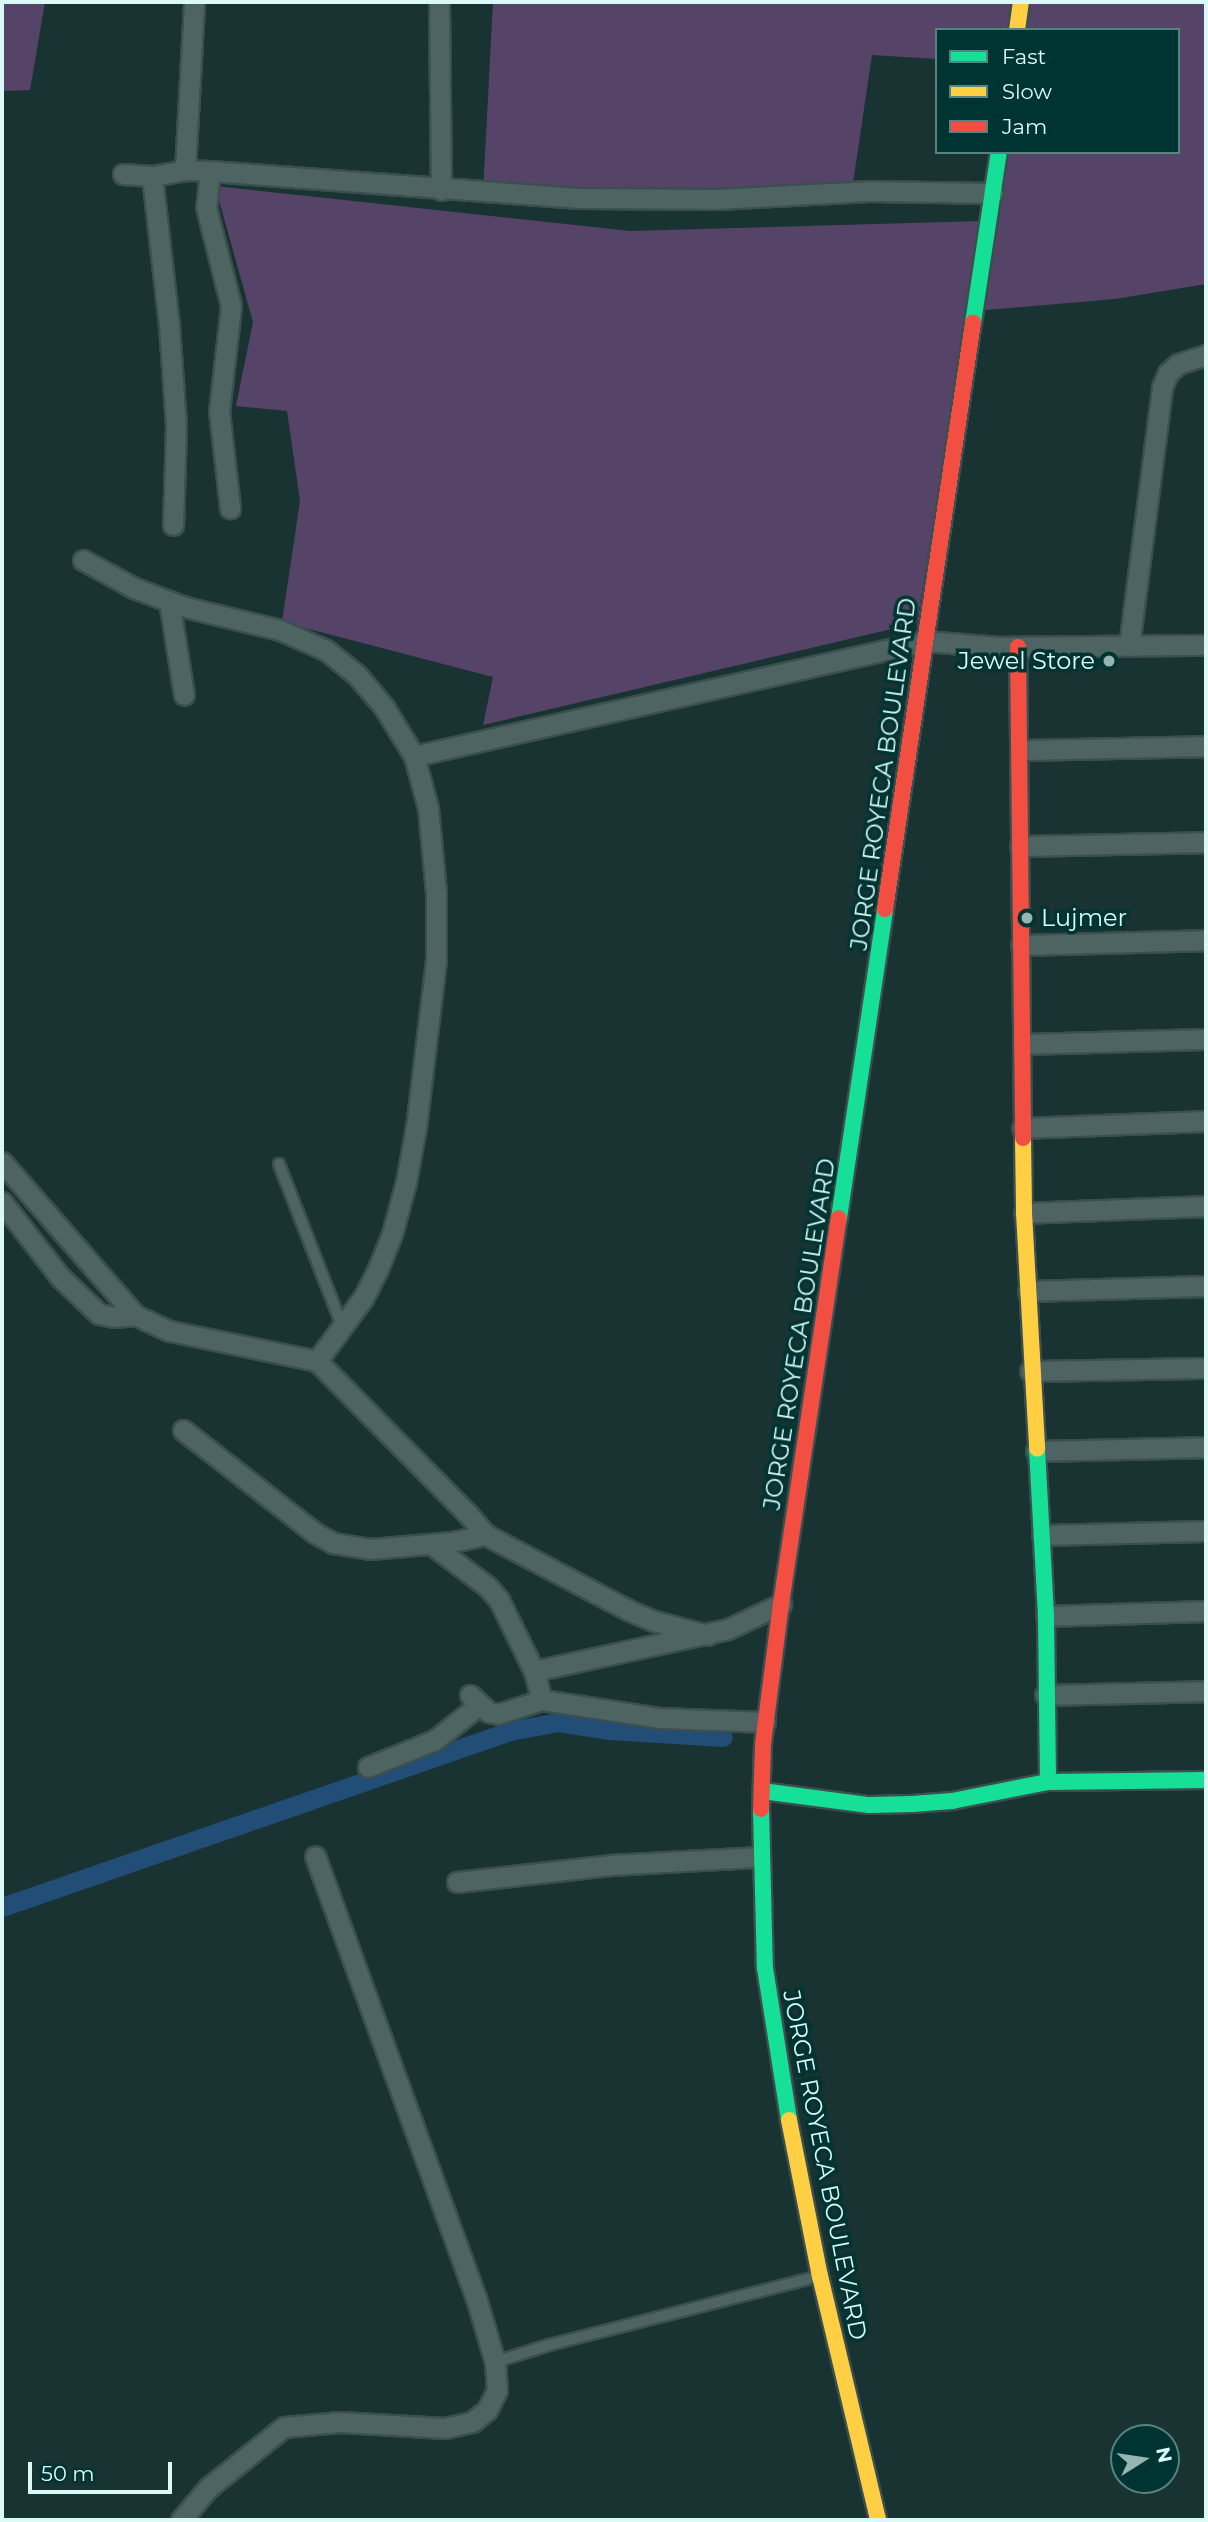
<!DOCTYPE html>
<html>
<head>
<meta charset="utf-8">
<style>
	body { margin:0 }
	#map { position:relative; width:1208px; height:2522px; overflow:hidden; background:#183332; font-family:Montserrat,sans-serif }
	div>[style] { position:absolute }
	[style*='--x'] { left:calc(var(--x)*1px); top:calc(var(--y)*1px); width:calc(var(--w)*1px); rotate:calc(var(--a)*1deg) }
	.green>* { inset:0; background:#564468 }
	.canal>* { height:19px; margin:-9.5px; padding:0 9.5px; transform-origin:9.5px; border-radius:9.5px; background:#214d76 }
	.roads { filter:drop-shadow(2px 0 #3a4f4e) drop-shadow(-2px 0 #3a4f4e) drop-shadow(0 2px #3a4f4e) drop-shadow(0 -2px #3a4f4e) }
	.lane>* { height:10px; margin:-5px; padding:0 5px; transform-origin:5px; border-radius:5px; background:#4e6463 }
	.street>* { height:19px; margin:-9.5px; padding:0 9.5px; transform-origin:9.5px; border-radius:9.5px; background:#4e6463 }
	.fast>* { height:16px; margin:-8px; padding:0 8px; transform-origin:8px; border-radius:8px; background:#16e098 }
	.slow>* { height:16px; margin:-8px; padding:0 8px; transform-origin:8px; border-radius:8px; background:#ffcf43 }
	.jam>* { height:16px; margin:-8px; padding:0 8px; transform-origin:8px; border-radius:8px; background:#f24e42 }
	.dots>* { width:19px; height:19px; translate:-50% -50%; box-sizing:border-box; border:4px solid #003432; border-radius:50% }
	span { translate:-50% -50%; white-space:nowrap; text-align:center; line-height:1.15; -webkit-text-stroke:7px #003432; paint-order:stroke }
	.poi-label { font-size:24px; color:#daf9f7 }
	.right { translate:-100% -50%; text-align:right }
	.left { translate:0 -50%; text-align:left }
	.street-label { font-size:24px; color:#daf9f7 }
	.frame { position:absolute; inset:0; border:4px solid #daf9f7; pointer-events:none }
	.legend { position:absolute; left:935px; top:28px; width:245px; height:126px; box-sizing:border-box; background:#003432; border:2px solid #578381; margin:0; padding:9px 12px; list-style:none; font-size:21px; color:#daf9f7 }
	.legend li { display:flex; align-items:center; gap:14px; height:35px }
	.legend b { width:35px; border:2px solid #578381 }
	.north { position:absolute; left:1110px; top:2424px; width:70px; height:70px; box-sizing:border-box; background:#003432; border:2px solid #578381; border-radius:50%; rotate:78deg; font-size:19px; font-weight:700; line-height:28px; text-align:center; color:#daf9f7 }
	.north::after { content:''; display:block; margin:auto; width:24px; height:32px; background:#96b4b2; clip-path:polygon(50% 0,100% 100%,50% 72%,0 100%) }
	.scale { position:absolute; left:28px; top:2462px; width:144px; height:32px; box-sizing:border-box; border:4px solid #daf9f7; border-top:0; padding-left:9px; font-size:21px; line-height:24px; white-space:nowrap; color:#daf9f7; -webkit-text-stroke:5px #003432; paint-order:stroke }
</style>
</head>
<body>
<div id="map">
	<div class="green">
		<div style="clip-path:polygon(2px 2px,45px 2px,30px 90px,2px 91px)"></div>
		<div style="clip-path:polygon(493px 2px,1206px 2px,1206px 284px,1115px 299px,985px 310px,1009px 152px,1178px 152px,1178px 30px,937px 30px,937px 59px,872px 55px,850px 203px,630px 210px,483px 193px)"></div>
		<div style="clip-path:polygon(215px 186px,630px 231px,981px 221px,917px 623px,483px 725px,493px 677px,282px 622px,300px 501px,287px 411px,236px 406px,253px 322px)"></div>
	</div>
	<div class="canal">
		<div style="--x:2;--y:1907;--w:538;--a:-19.11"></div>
		<div style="--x:510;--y:1731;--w:49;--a:-10.6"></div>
		<div style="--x:558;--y:1722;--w:52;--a:8.9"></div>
		<div style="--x:609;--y:1730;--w:114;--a:3.5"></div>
	</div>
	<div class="roads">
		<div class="lane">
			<div style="--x:279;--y:1164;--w:174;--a:68.7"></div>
			<div style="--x:495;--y:2362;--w:57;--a:-17.5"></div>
			<div style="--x:549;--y:2345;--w:276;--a:-14.3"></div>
		</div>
		<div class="street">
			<div style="--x:439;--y:2;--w:188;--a:89.4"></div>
			<div style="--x:185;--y:170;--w:168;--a:-86.9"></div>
			<div style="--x:210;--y:171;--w:36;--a:96"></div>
			<div style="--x:206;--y:207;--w:102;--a:75.8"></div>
			<div style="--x:231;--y:306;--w:106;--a:96.5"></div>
			<div style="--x:219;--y:411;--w:98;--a:83.5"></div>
			<div style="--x:123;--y:174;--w:29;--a:4"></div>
			<div style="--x:152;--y:176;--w:34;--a:-10"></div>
			<div style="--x:185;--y:170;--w:25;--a:2"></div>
			<div style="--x:210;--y:171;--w:370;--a:4.2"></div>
			<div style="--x:579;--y:198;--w:137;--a:0.4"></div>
			<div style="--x:716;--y:199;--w:154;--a:-3"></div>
			<div style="--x:870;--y:191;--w:123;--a:0.9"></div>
			<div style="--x:152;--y:176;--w:150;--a:83.5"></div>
			<div style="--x:169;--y:325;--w:101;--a:86"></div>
			<div style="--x:176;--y:426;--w:99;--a:91.7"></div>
			<div style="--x:83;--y:560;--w:58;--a:28.8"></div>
			<div style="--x:134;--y:588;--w:54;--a:20.4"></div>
			<div style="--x:185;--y:607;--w:98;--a:13.6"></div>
			<div style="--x:280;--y:630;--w:50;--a:23.5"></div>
			<div style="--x:326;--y:650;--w:40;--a:39"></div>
			<div style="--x:357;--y:675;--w:42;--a:49.8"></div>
			<div style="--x:384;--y:707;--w:57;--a:58.5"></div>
			<div style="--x:414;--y:756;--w:54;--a:74.9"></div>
			<div style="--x:428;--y:808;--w:85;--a:84.6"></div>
			<div style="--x:436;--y:893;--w:67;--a:90"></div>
			<div style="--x:436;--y:960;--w:168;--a:96.8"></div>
			<div style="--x:416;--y:1127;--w:56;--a:100.3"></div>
			<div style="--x:406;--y:1182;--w:54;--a:105.1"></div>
			<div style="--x:392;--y:1234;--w:40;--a:112"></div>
			<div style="--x:377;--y:1271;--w:30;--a:117"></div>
			<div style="--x:363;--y:1298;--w:78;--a:126.1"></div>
			<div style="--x:169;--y:601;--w:95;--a:80.9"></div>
			<div style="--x:1129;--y:646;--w:261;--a:-82.7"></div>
			<div style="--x:1162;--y:387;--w:15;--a:-67"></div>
			<div style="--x:1168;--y:373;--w:13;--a:-42"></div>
			<div style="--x:1178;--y:364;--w:29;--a:-18"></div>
			<div style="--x:1021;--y:750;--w:185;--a:-1.2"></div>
			<div style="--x:414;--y:756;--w:525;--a:-12.66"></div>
			<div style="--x:926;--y:641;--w:73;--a:4.7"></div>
			<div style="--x:999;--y:647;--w:207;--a:-0.6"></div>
			<div style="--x:1020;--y:846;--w:186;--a:-1.2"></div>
			<div style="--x:1021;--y:945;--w:185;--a:-1.5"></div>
			<div style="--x:1023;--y:1044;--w:183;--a:-1.6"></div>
			<div style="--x:1022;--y:1128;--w:184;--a:-2.2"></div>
			<div style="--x:2;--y:1162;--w:203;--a:49"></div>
			<div style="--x:135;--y:1315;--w:38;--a:25"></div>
			<div style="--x:170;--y:1331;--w:150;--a:11.5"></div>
			<div style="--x:317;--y:1361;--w:214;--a:45.4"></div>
			<div style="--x:467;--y:1513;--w:29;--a:49"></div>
			<div style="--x:486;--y:1535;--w:161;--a:27.8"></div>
			<div style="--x:628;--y:1610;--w:28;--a:23"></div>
			<div style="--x:654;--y:1621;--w:55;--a:14.8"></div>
			<div style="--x:2;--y:1202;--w:95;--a:52.3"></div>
			<div style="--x:60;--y:1277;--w:54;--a:43.5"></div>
			<div style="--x:99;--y:1314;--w:15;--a:11"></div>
			<div style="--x:114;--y:1317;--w:21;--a:-5"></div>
			<div style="--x:1024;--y:1213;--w:182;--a:-2.2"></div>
			<div style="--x:1028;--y:1291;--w:178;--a:-1.6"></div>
			<div style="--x:1030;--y:1371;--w:176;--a:-1"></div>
			<div style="--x:183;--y:1430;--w:167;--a:38"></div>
			<div style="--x:315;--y:1533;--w:21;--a:29"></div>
			<div style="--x:333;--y:1543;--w:37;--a:9"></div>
			<div style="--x:370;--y:1549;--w:82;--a:-4.9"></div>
			<div style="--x:452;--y:1542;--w:35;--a:-12"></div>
			<div style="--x:1036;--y:1451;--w:170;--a:-1.3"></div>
			<div style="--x:1042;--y:1535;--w:164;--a:-1.4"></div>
			<div style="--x:431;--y:1544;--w:70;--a:36.9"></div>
			<div style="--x:487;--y:1586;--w:18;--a:49"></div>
			<div style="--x:499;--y:1600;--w:79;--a:63.8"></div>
			<div style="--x:534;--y:1671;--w:30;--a:75"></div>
			<div style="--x:1046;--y:1616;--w:160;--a:-1.8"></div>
			<div style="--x:534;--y:1671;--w:198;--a:-12.2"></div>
			<div style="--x:728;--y:1629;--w:59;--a:-25.3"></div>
			<div style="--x:470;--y:1695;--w:25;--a:43"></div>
			<div style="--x:488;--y:1712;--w:10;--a:11"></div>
			<div style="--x:498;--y:1714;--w:46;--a:-17.7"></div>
			<div style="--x:542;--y:1700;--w:118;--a:8.7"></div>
			<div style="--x:659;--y:1718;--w:106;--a:2.2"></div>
			<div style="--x:1045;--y:1695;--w:161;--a:-1.4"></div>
			<div style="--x:368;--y:1767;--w:72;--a:-21.9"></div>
			<div style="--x:435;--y:1740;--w:56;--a:-38.5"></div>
			<div style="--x:457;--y:1882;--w:154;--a:-6.3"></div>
			<div style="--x:610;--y:1865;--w:150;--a:-3.1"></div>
			<div style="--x:181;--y:2520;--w:42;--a:-49.8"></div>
			<div style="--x:208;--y:2488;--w:97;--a:-38.8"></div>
			<div style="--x:284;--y:2427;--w:56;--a:-5.1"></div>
			<div style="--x:340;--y:2422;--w:105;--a:3.3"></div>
			<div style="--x:445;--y:2428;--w:28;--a:-13"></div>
			<div style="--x:472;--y:2422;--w:19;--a:-39"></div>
			<div style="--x:487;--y:2410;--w:22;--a:-63"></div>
			<div style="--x:497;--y:2390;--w:28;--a:-94"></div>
			<div style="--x:495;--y:2362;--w:67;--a:-106.5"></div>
			<div style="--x:476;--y:2298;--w:470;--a:-110"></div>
		</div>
		<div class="fast">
			<div style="--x:973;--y:323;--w:173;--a:-81.4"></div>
			<div style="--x:839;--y:1218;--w:312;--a:-81.5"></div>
			<div style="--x:1037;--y:1449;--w:167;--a:86.9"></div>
			<div style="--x:1046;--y:1616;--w:166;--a:89.3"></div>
			<div style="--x:762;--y:1791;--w:108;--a:7.5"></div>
			<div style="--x:869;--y:1805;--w:43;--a:-1.3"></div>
			<div style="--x:912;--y:1804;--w:40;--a:-4.3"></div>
			<div style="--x:952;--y:1801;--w:98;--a:-11.2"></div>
			<div style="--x:1048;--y:1782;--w:158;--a:-0.7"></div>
			<div style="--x:761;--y:1809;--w:159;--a:88.6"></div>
			<div style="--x:765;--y:1968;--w:154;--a:81"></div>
		</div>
		<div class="slow">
			<div style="--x:1017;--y:30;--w:28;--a:-82"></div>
			<div style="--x:1023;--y:1138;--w:75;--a:89.2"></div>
			<div style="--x:1024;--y:1213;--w:236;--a:86.8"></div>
			<div style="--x:789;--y:2120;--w:159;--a:78.8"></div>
			<div style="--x:820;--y:2276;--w:251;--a:76.6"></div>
		</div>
		<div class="jam">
			<div style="--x:1018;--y:647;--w:491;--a:89.4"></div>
			<div style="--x:885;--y:909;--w:593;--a:-81.46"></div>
			<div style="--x:761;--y:1809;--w:65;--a:-88.2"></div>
			<div style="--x:763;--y:1744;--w:141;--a:-82.7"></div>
			<div style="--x:781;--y:1604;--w:390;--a:-81.5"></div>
		</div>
	</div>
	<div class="dots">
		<div style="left:1109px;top:661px;background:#96b4b2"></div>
		<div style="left:1027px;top:918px;background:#96b4b2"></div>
	</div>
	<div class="poi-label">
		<span class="right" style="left:1095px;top:661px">Jewel Store</span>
		<span class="left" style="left:1041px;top:918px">Lujmer</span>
	</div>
	<div class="street-label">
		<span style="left:883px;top:774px;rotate:-82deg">JORGE ROYECA BOULEVARD</span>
		<span style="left:799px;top:1334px;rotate:-81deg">JORGE ROYECA BOULEVARD</span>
		<span style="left:825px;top:2165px;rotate:79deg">JORGE ROYECA BOULEVARD</span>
	</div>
	<div class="frame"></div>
	<ul class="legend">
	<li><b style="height:9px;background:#16e098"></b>Fast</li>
	<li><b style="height:9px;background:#ffcf43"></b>Slow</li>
	<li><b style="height:9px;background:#f24e42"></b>Jam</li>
	</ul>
	<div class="north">N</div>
	<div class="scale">50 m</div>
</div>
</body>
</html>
